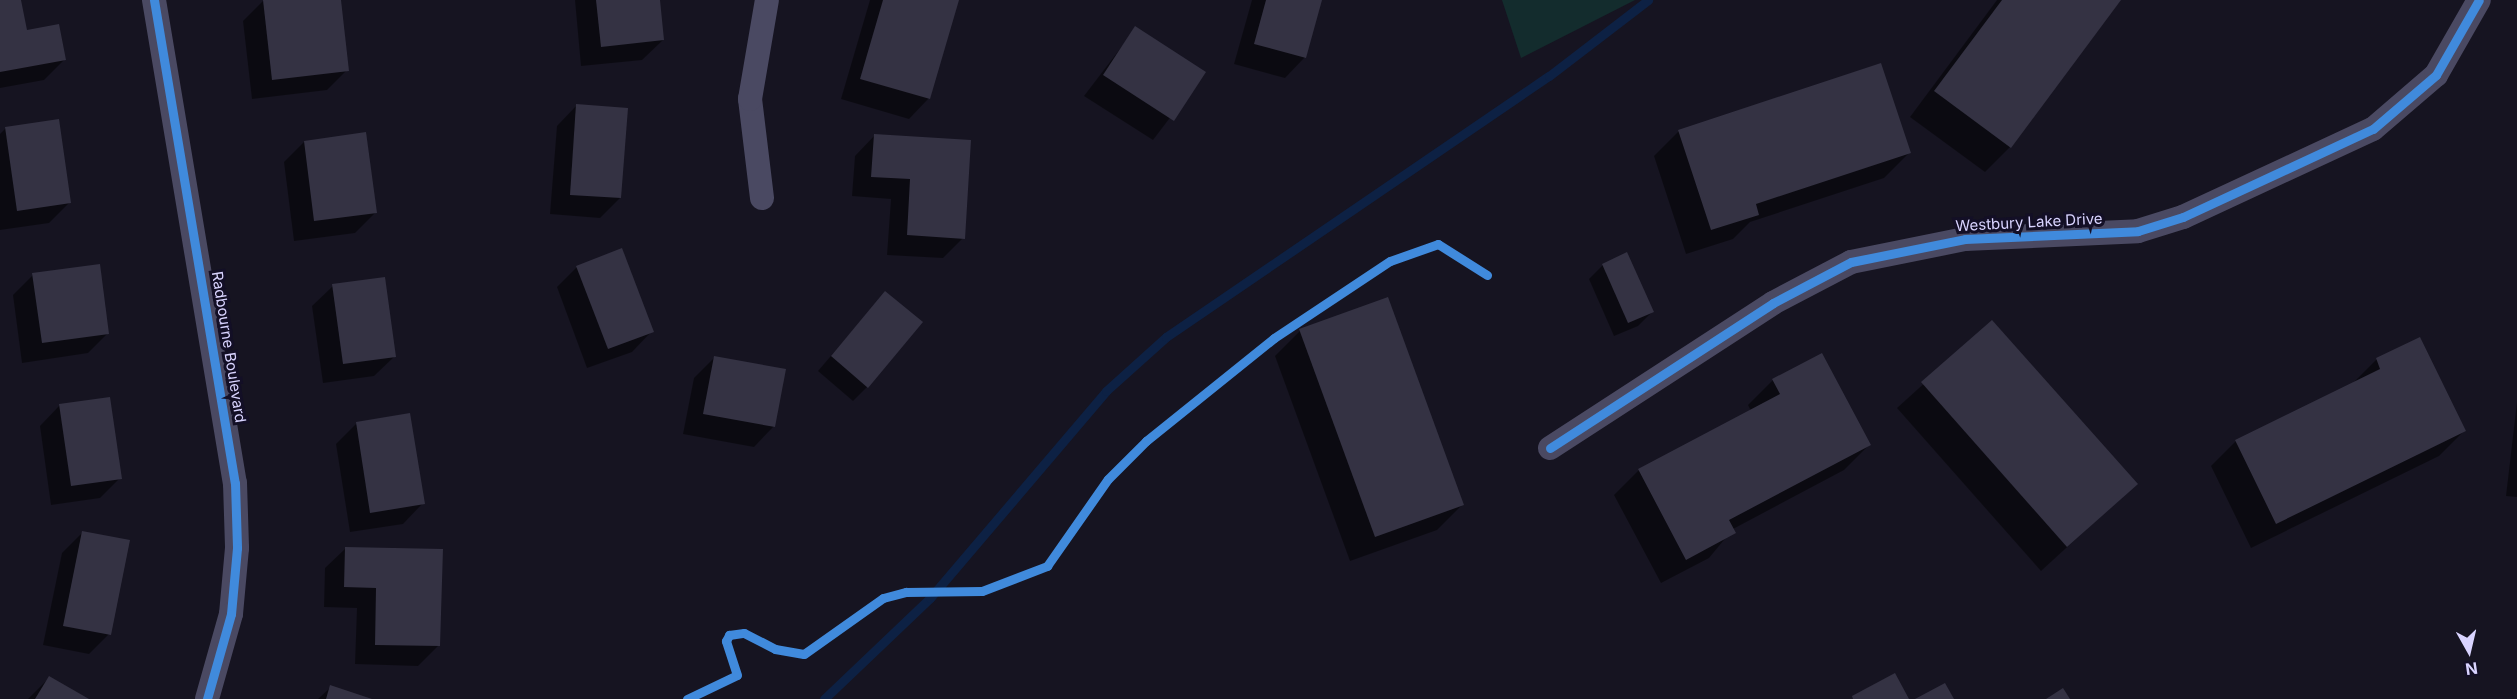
<!DOCTYPE html>
<html>
<head>
<meta charset="utf-8">
<style>
	body { margin:0 }
	#map { position:relative; width:2517px; height:699px; overflow:hidden; background:#161421; font-family:Inter,sans-serif }
	div>[style] { position:absolute }
	[style*='--x'] { left:calc(var(--x)*1px); top:calc(var(--y)*1px); width:calc(var(--w)*1px); rotate:calc(var(--a)*1deg) }
	.green>* { inset:0; background:#132c2d }
	.shadow>* { inset:0; background:#0007 }
	.stream>* { height:9px; margin:-4.5px; padding:0 4.5px; transform-origin:4.5px; border-radius:4.5px; background:#0d2144 }
	.building>* { inset:0; background:#343243 }
	.street>* { height:24px; margin:-12px; padding:0 12px; transform-origin:12px; border-radius:12px; background:#4a4962 }
	.cycleway>* { height:9px; margin:-4.5px; padding:0 4.5px; transform-origin:4.5px; border-radius:4.5px; background:#408adc }
	span { translate:-50% -50%; white-space:nowrap; text-align:center; line-height:1.15; -webkit-text-stroke:6px #130f26; paint-order:stroke }
	.street-label { font-size:15px; color:#d9d4ff }
	.north { position:absolute; left:2439px; top:621px; width:60px; height:60px; -webkit-text-stroke:4px #130f26; paint-order:stroke; rotate:172deg; font-size:16px; font-weight:700; line-height:24px; text-align:center; color:#d9d4ff }
	.north::after { content:''; display:block; margin:auto; width:21px; height:27px; background:#d9d4ff; clip-path:polygon(50% 0,100% 100%,50% 72%,0 100%) }
</style>
</head>
<body>
<div id="map">
	<div class="green">
		<div style="clip-path:polygon(1502px 0,1635px 0,1521px 58px)"></div>
	</div>
	<div class="shadow">
		<div style="clip-path:polygon(0 0,20px 0,25px 32px,64px 60px,44px 80px,0 88px)"></div>
		<div style="clip-path:polygon(339px 0,347px 70px,327px 90px,252px 99px,243px 21px,263px 1px)"></div>
		<div style="clip-path:polygon(575px 0,659px 0,663px 40px,642px 60px,581px 66px)"></div>
		<div style="clip-path:polygon(870px 0,957px 0,929px 98px,909px 119px,841px 99px)"></div>
		<div style="clip-path:polygon(1252px 0,1321px 0,1305px 57px,1285px 78px,1234px 64px)"></div>
		<div style="clip-path:polygon(1997px 0,2119px 0,2010px 147px,1985px 172px,1910px 117px)"></div>
		<div style="clip-path:polygon(1136px 28px,1204px 73px,1153px 140px,1084px 96px)"></div>
		<div style="clip-path:polygon(577px 105px,620px 198px,600px 218px,550px 214px,557px 126px)"></div>
		<div style="clip-path:polygon(6px 128px,69px 203px,49px 223px,0 230px,0 134px)"></div>
		<div style="clip-path:polygon(1679px 131px,1909px 153px,1884px 178px,1750px 222px,1733px 239px,1686px 254px,1654px 156px)"></div>
		<div style="clip-path:polygon(875px 135px,963px 238px,943px 258px,887px 255px,891px 199px,852px 196px,855px 156px)"></div>
		<div style="clip-path:polygon(304px 142px,375px 213px,355px 233px,294px 241px,284px 162px)"></div>
		<div style="clip-path:polygon(1603px 265px,1652px 312px,1638px 326px,1614px 336px,1589px 279px)"></div>
		<div style="clip-path:polygon(577px 267px,652px 331px,632px 352px,587px 368px,557px 287px)"></div>
		<div style="clip-path:polygon(33px 275px,108px 333px,88px 353px,22px 363px,13px 295px)"></div>
		<div style="clip-path:polygon(333px 286px,395px 356px,374px 376px,323px 383px,312px 306px)"></div>
		<div style="clip-path:polygon(885px 293px,867px 387px,853px 401px,818px 371px)"></div>
		<div style="clip-path:polygon(1992px 322px,2136px 484px,2041px 571px,1897px 408px)"></div>
		<div style="clip-path:polygon(1300px 331px,1462px 505px,1437px 530px,1350px 561px,1275px 356px)"></div>
		<div style="clip-path:polygon(2419px 339px,2464px 431px,2439px 456px,2251px 548px,2211px 466px,2236px 441px,2352px 384px,2376px 360px)"></div>
		<div style="clip-path:polygon(1821px 355px,1869px 445px,1844px 470px,1733px 529px,1709px 558px,1661px 583px,1614px 495px,1639px 470px,1751px 411px,1748px 405px,1773px 380px)"></div>
		<div style="clip-path:polygon(714px 358px,774px 426px,754px 447px,683px 434px,694px 378px)"></div>
		<div style="clip-path:polygon(2517px 402px,2517px 497px,2506px 496px)"></div>
		<div style="clip-path:polygon(60px 405px,120px 478px,100px 498px,51px 505px,40px 426px)"></div>
		<div style="clip-path:polygon(356px 424px,423px 503px,403px 524px,350px 532px,336px 444px)"></div>
		<div style="clip-path:polygon(82px 533px,109px 634px,89px 654px,43px 645px,62px 553px)"></div>
		<div style="clip-path:polygon(346px 548px,438px 646px,418px 666px,355px 664px,357px 608px,324px 607px,325px 568px)"></div>
		<div style="clip-path:polygon(49px 678px,86px 699px,28px 699px)"></div>
		<div style="clip-path:polygon(331px 687px,368px 699px,318px 699px)"></div>
	</div>
	<div class="stream">
		<div style="--x:824;--y:699;--w:146;--a:-43.6"></div>
		<div style="--x:930;--y:598;--w:272;--a:-49.6"></div>
		<div style="--x:1106;--y:391;--w:81;--a:-42"></div>
		<div style="--x:1166;--y:337;--w:463;--a:-34.3"></div>
		<div style="--x:1549;--y:76;--w:125;--a:-37.5"></div>
	</div>
	<div class="building">
		<div style="clip-path:polygon(0 0,21px 0,27px 30px,59px 24px,66px 60px,0 72px)"></div>
		<div style="clip-path:polygon(263px 0,341px 0,349px 71px,272px 80px)"></div>
		<div style="clip-path:polygon(596px 0,660px 0,664px 40px,601px 47px)"></div>
		<div style="clip-path:polygon(883px 0,959px 0,930px 99px,860px 79px)"></div>
		<div style="clip-path:polygon(1266px 0,1322px 0,1306px 58px,1254px 44px)"></div>
		<div style="clip-path:polygon(2002px 0,2121px 0,2011px 148px,1934px 91px)"></div>
		<div style="clip-path:polygon(1135px 26px,1206px 72px,1174px 121px,1103px 75px)"></div>
		<div style="clip-path:polygon(1881px 63px,1911px 153px,1756px 204px,1759px 215px,1711px 230px,1678px 130px)"></div>
		<div style="clip-path:polygon(576px 104px,628px 108px,621px 198px,570px 195px)"></div>
		<div style="clip-path:polygon(59px 119px,71px 203px,17px 211px,5px 127px)"></div>
		<div style="clip-path:polygon(366px 132px,377px 213px,314px 221px,304px 141px)"></div>
		<div style="clip-path:polygon(874px 134px,971px 140px,965px 239px,907px 235px,910px 179px,871px 177px)"></div>
		<div style="clip-path:polygon(622px 248px,654px 332px,608px 349px,576px 266px)"></div>
		<div style="clip-path:polygon(1627px 252px,1654px 312px,1628px 323px,1602px 264px)"></div>
		<div style="clip-path:polygon(100px 264px,109px 334px,42px 343px,32px 273px)"></div>
		<div style="clip-path:polygon(385px 277px,396px 357px,343px 364px,332px 284px)"></div>
		<div style="clip-path:polygon(885px 291px,923px 322px,868px 388px,831px 356px)"></div>
		<div style="clip-path:polygon(1388px 297px,1464px 505px,1375px 537px,1299px 329px)"></div>
		<div style="clip-path:polygon(1992px 320px,2138px 484px,2067px 547px,1921px 382px)"></div>
		<div style="clip-path:polygon(2420px 337px,2466px 431px,2276px 524px,2235px 440px,2380px 369px,2376px 358px)"></div>
		<div style="clip-path:polygon(1822px 353px,1871px 445px,1729px 520px,1736px 533px,1686px 560px,1638px 469px,1780px 394px,1772px 379px)"></div>
		<div style="clip-path:polygon(714px 356px,786px 369px,775px 427px,703px 414px)"></div>
		<div style="clip-path:polygon(110px 397px,122px 479px,71px 486px,59px 404px)"></div>
		<div style="clip-path:polygon(410px 413px,425px 504px,370px 513px,356px 422px)"></div>
		<div style="clip-path:polygon(82px 531px,130px 540px,111px 635px,63px 626px)"></div>
		<div style="clip-path:polygon(345px 547px,443px 549px,440px 646px,375px 645px,376px 588px,344px 587px)"></div>
		<div style="clip-path:polygon(1895px 673px,1909px 699px,1853px 699px,1852px 696px)"></div>
		<div style="clip-path:polygon(49px 676px,89px 699px,35px 699px)"></div>
		<div style="clip-path:polygon(1945px 683px,1954px 699px,1915px 699px)"></div>
		<div style="clip-path:polygon(330px 685px,372px 699px,326px 699px)"></div>
		<div style="clip-path:polygon(2063px 688px,2070px 699px,2046px 699px)"></div>
	</div>
	<div class="street">
		<div style="--x:154;--y:0;--w:490;--a:80.5"></div>
		<div style="--x:235;--y:483;--w:65;--a:88.2"></div>
		<div style="--x:237;--y:548;--w:66;--a:95.2"></div>
		<div style="--x:231;--y:614;--w:88;--a:105.8"></div>
		<div style="--x:762;--y:198;--w:100;--a:-96.9"></div>
		<div style="--x:750;--y:99;--w:100;--a:-80.3"></div>
		<div style="--x:1550;--y:448;--w:266;--a:-33"></div>
		<div style="--x:1773;--y:303;--w:88;--a:-27.7"></div>
		<div style="--x:1851;--y:262;--w:116;--a:-11.4"></div>
		<div style="--x:1965;--y:239;--w:173;--a:-2.6"></div>
		<div style="--x:2138;--y:231;--w:47;--a:-17.3"></div>
		<div style="--x:2183;--y:217;--w:209;--a:-24.9"></div>
		<div style="--x:2373;--y:129;--w:83;--a:-40.6"></div>
		<div style="--x:2436;--y:75;--w:86;--a:-60.2"></div>
	</div>
	<div class="cycleway">
		<div style="--x:154;--y:0;--w:490;--a:80.5"></div>
		<div style="--x:235;--y:483;--w:65;--a:88.2"></div>
		<div style="--x:237;--y:548;--w:66;--a:95.2"></div>
		<div style="--x:231;--y:614;--w:88;--a:105.8"></div>
		<div style="--x:1550;--y:448;--w:266;--a:-33"></div>
		<div style="--x:1773;--y:303;--w:88;--a:-27.7"></div>
		<div style="--x:1851;--y:262;--w:116;--a:-11.4"></div>
		<div style="--x:1965;--y:239;--w:173;--a:-2.6"></div>
		<div style="--x:2138;--y:231;--w:47;--a:-17.3"></div>
		<div style="--x:2183;--y:217;--w:209;--a:-24.9"></div>
		<div style="--x:2373;--y:129;--w:83;--a:-40.6"></div>
		<div style="--x:2436;--y:75;--w:86;--a:-60.2"></div>
		<div style="--x:687;--y:699;--w:55;--a:-25.6"></div>
		<div style="--x:737;--y:675;--w:36;--a:-108"></div>
		<div style="--x:726;--y:641;--w:7;--a:-63"></div>
		<div style="--x:729;--y:635;--w:15;--a:-8"></div>
		<div style="--x:744;--y:633;--w:35;--a:27"></div>
		<div style="--x:775;--y:649;--w:29;--a:10"></div>
		<div style="--x:804;--y:654;--w:97;--a:-35.3"></div>
		<div style="--x:883;--y:598;--w:24;--a:-15"></div>
		<div style="--x:906;--y:592;--w:76;--a:-0.8"></div>
		<div style="--x:982;--y:591;--w:70;--a:-21"></div>
		<div style="--x:1047;--y:566;--w:106;--a:-55"></div>
		<div style="--x:1108;--y:479;--w:54;--a:-45"></div>
		<div style="--x:1146;--y:441;--w:164;--a:-38.8"></div>
		<div style="--x:1274;--y:338;--w:139;--a:-33.6"></div>
		<div style="--x:1390;--y:261;--w:51;--a:-19.5"></div>
		<div style="--x:1438;--y:244;--w:58;--a:32.3"></div>
	</div>
	<div class="street-label">
		<span style="left:2029px;top:222px;rotate:-3deg">Westbury Lake Drive</span>
		<span style="left:229px;top:347px;rotate:81deg">Radbourne Boulevard</span>
	</div>
	<div class="north">N</div>
</div>
</body>
</html>
